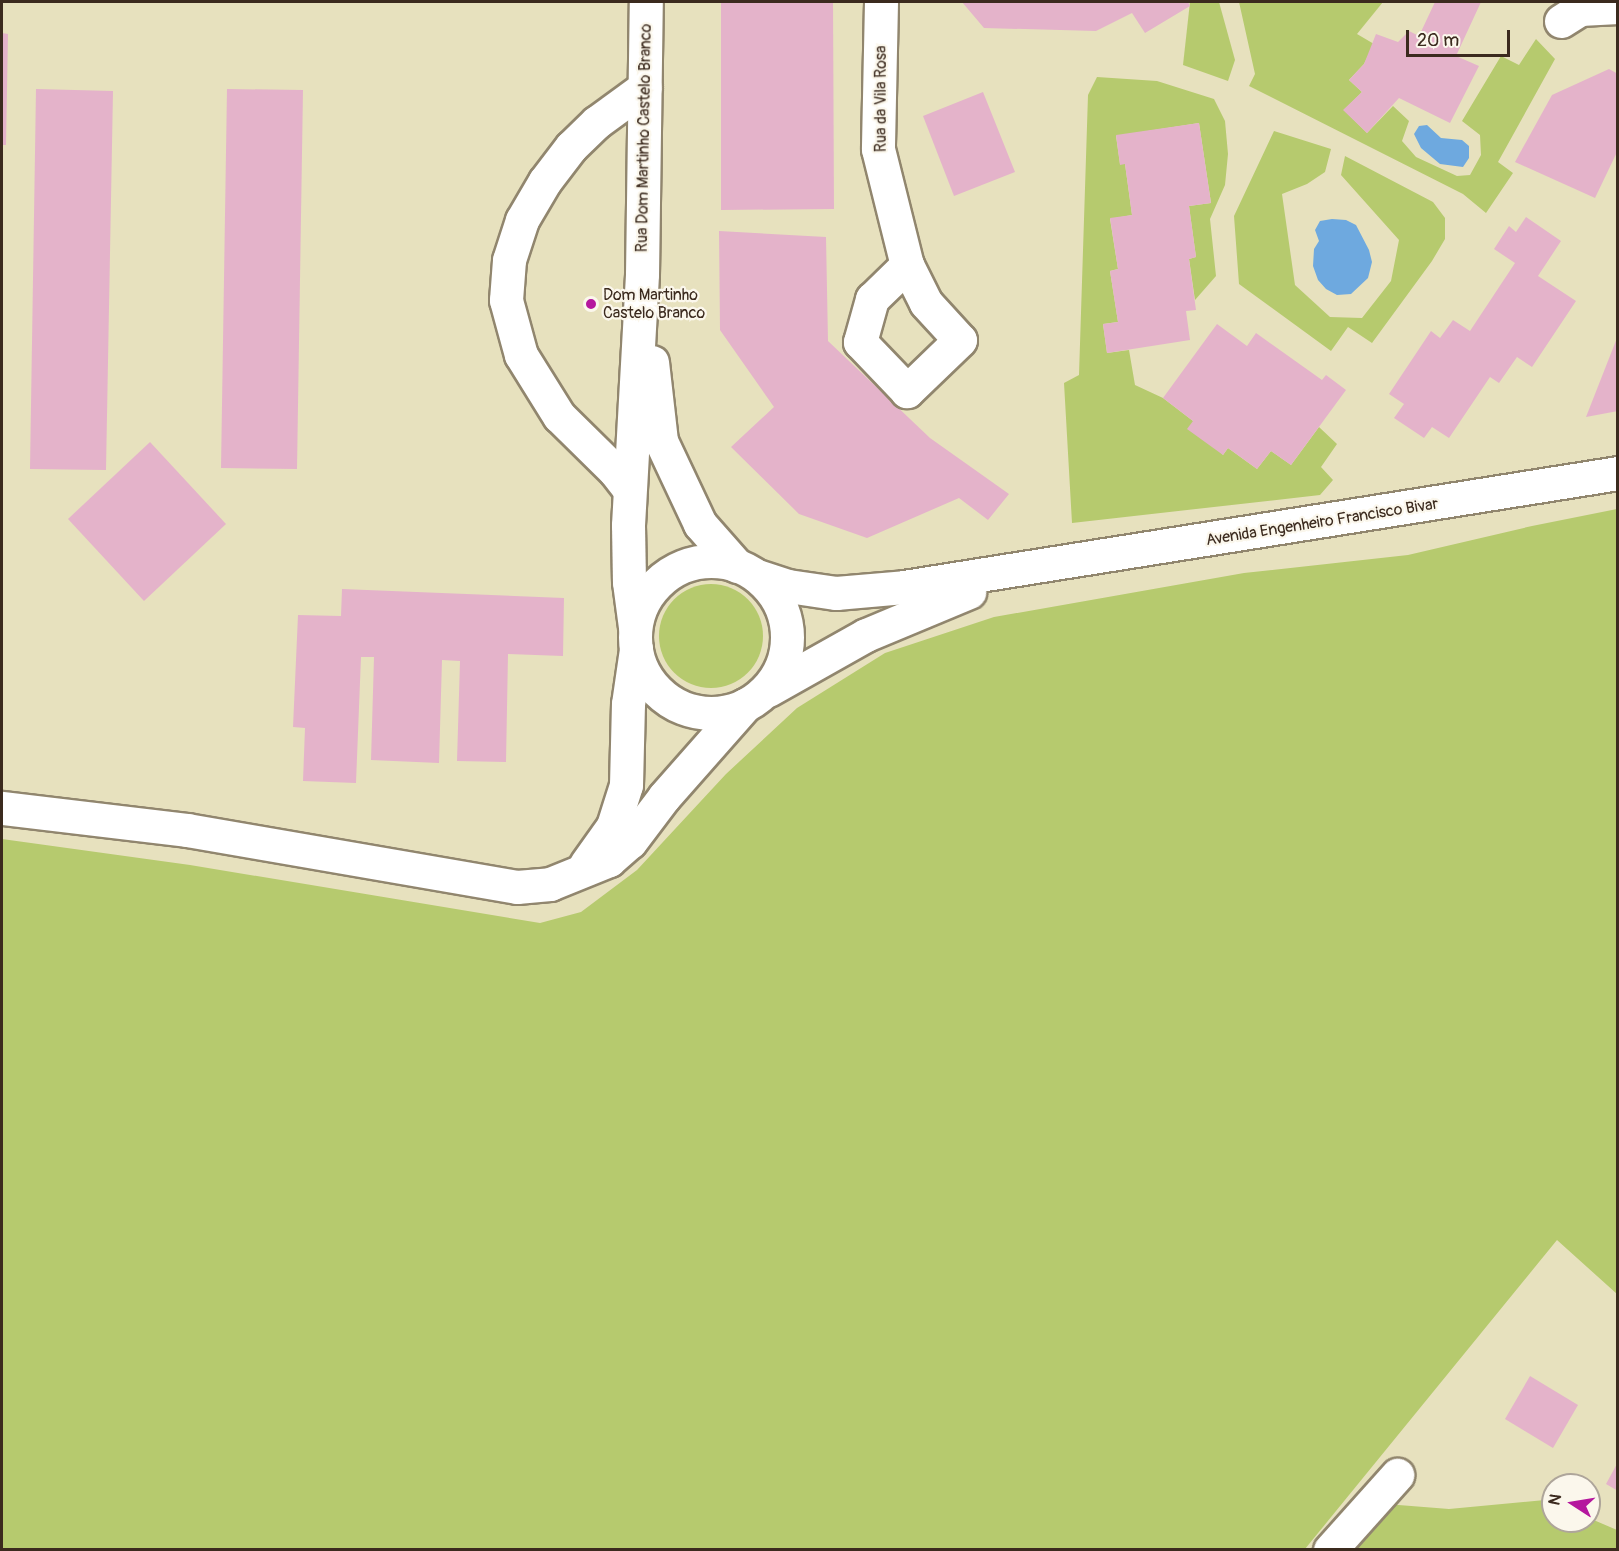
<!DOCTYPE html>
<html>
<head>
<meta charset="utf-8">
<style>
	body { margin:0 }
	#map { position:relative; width:1619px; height:1551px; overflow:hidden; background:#e7e1be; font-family:Pangolin,sans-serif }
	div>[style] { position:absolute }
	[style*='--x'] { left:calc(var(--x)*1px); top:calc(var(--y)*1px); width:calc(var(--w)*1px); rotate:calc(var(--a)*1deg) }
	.green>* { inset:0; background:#b6ca6e }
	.round { border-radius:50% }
	.water>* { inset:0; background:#6ea9df }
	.building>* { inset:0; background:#e4b3ca }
	.roads { filter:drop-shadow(2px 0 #91866e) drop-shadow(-2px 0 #91866e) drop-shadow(0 2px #91866e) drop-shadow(0 -2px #91866e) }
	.minor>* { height:33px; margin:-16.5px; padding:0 16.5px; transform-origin:16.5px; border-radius:16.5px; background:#fff }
	.minor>.ring { margin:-16.5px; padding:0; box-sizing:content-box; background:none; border:33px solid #fff; border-radius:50% }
	.dots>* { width:16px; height:16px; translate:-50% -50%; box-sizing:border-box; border:3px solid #fbf7ec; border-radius:50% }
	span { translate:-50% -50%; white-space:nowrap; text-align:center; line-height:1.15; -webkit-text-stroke:4.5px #fbf7ec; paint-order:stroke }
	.street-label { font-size:16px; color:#3b2a1e }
	.poi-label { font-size:16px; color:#3b2a1e }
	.left { translate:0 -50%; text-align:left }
	.frame { position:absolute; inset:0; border:3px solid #3b2a1e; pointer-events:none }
	.north { position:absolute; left:1541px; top:1473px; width:60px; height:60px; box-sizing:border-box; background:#fbf7ec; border:2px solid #aea59a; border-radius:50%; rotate:282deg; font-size:16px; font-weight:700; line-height:24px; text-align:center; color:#3b2a1e }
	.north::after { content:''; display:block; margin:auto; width:21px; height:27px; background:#b5179e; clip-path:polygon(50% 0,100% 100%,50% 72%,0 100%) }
	.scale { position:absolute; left:1406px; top:30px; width:104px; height:27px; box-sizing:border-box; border:3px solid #3b2a1e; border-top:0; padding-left:8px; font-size:18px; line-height:21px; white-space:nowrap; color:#3b2a1e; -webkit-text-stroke:4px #fbf7ec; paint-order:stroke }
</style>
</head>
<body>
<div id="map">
	<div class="green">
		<div style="clip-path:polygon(1190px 2px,1219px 2px,1235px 60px,1228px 81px,1183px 65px)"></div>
		<div style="clip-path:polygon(1239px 2px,1383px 2px,1357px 34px,1374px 44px,1364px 64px,1349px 80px,1362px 92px,1344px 110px,1367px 133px,1393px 106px,1409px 121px,1402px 141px,1416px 157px,1457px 176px,1470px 175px,1481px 155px,1480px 135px,1462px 121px,1501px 56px,1519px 65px,1536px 39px,1555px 59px,1498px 162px,1513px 173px,1486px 213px,1463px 194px,1249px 86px,1255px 74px)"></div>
		<div style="clip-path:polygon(1097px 77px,1157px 81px,1214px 99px,1225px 121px,1228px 154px,1225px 185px,1210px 219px,1216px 276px,1195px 300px,1189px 259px,1196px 257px,1189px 206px,1211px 203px,1199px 123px,1116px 136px,1120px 164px,1125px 164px,1132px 215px,1110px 219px,1118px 269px,1110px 271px,1118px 322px,1103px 324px,1107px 353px,1129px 350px,1135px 385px,1163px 398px,1193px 421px,1223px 455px,1228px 448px,1257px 469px,1271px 451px,1291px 465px,1319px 427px,1337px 444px,1321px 467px,1333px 480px,1320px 495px,1072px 523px,1064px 383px,1079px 375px,1088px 95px)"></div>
		<div style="clip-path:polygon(1274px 131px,1331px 149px,1325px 172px,1307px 184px,1282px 194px,1295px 285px,1330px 317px,1362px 318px,1391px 281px,1399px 240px,1341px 175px,1345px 156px,1433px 202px,1445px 218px,1445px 239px,1432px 261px,1372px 343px,1348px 327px,1331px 351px,1239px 284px,1234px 216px)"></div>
		<div style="clip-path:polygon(1617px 509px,1617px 1294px,1557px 1240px,1305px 1549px,2px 1549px,2px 839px,190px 865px,540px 923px,581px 912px,637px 870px,726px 774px,797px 708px,885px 653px,994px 617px,1244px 573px,1408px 555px,1532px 526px)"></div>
		<div class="round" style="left:659px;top:584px;width:104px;height:104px"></div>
		<div style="clip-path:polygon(1545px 1500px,1553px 1503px,1553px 1521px,1589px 1521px,1589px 1518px,1617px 1530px,1617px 1549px,1351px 1550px,1386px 1504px,1449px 1509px)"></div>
	</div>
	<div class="water">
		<div style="clip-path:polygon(1427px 125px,1441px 138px,1462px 140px,1469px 146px,1469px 158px,1463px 167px,1440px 164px,1421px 148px,1414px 134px,1419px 126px)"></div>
		<div style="clip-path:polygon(1332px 219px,1346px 220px,1356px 225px,1369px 250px,1372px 262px,1368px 278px,1351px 294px,1337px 295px,1326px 289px,1318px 280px,1313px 266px,1314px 249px,1319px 241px,1315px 230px,1320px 221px)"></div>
	</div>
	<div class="building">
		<div style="clip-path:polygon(721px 2px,833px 2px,834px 209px,721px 210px)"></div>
		<div style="clip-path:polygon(962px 2px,1188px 2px,1190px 6px,1145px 33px,1132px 13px,1096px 31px,984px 28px)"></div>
		<div style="clip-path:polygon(1435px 2px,1481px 2px,1456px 56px,1479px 66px,1450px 123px,1399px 98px,1367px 133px,1343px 110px,1362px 92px,1349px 80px,1364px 64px,1376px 34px,1398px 42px,1409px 31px,1419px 36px)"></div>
		<div style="clip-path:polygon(2px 33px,8px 34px,6px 145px,2px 145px)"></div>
		<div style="clip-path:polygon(1609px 69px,1618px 74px,1618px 150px,1595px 198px,1515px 162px,1552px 95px)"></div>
		<div style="clip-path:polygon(36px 89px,113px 91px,106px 470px,30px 469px)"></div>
		<div style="clip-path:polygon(227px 89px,303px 90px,297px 469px,221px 468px)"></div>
		<div style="clip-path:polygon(983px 92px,1015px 172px,954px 196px,923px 116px)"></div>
		<div style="clip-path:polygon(1199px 123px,1211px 203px,1189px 206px,1196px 257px,1189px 259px,1196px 310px,1186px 311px,1190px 340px,1107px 353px,1103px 324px,1118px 322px,1110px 271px,1118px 269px,1110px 218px,1132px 215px,1125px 164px,1120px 165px,1116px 135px)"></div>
		<div style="clip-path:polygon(1526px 217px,1561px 241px,1538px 276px,1576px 301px,1532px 367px,1517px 357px,1499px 383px,1490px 377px,1449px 438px,1432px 427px,1424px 438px,1394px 418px,1404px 404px,1389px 394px,1431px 331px,1440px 338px,1453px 320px,1470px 331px,1515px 263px,1494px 249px,1509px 226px,1516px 232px)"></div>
		<div style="clip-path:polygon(719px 231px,826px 237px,828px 341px,930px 438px,1009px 494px,988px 520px,959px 498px,867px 538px,799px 514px,731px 447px,774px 407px,720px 330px)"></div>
		<div style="clip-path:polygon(1217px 324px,1247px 346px,1256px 333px,1322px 380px,1326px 375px,1346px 390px,1291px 465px,1271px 451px,1257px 469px,1228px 448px,1223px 455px,1187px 429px,1193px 421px,1163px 398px)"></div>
		<div style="clip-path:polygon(1617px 338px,1618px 411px,1586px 417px)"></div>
		<div style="clip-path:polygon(150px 442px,226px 524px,144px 601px,68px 519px)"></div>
		<div style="clip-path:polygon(342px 589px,564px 598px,563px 656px,508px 654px,506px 762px,457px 761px,460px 661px,442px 660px,439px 763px,371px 760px,374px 657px,361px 657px,356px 783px,303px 781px,305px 728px,293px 727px,298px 615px,341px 616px)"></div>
		<div style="clip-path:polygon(1530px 1376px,1578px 1405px,1553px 1448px,1505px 1419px)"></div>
		<div style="clip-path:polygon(1618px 1462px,1618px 1491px,1606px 1484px)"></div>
	</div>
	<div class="roads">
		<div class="minor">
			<div style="--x:881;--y:2;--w:147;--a:91.2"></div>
			<div style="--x:878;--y:149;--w:120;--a:76"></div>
			<div style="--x:907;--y:265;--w:42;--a:63.4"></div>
			<div style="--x:926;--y:303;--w:50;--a:47.4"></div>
			<div style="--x:960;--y:340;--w:74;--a:136.1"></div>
			<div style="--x:907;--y:391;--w:68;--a:-133.8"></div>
			<div style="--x:860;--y:342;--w:45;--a:-74.4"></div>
			<div style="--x:872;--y:299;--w:49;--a:-44.2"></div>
			<div style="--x:1561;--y:21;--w:22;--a:-32"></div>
			<div style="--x:1580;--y:9;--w:38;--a:-3"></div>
			<div style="--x:652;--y:362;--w:80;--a:83.5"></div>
			<div style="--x:661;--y:441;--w:92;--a:64.8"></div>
			<div style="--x:700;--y:524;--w:56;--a:48.6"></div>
			<div style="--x:629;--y:489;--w:23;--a:-128"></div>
			<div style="--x:615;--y:471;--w:78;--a:-135.5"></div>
			<div style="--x:559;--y:416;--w:72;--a:-121.9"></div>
			<div style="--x:521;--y:355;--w:57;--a:-105.3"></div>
			<div style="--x:506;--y:300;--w:40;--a:-85.7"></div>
			<div style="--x:509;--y:260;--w:42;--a:-72"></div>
			<div style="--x:522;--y:220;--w:45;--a:-59.5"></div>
			<div style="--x:545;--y:181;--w:43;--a:-52.6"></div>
			<div style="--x:571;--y:147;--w:36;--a:-44"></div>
			<div style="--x:597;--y:122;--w:59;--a:-36.1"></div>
			<div class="ring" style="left:635px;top:561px;width:119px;height:119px"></div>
			<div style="--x:757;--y:576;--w:33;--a:18"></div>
			<div style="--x:788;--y:586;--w:49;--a:8.3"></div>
			<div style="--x:836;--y:593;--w:68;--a:-5"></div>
			<div style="--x:904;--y:587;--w:723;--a:-9.07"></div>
			<div style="--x:635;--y:627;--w:45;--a:-97.6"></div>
			<div style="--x:629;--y:582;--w:57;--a:-91"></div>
			<div style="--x:628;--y:525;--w:251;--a:-86.8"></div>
			<div style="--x:642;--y:274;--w:272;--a:-89.2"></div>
			<div style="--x:768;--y:690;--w:112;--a:-29.3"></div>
			<div style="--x:866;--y:635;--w:112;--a:-22.7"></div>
			<div style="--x:2;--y:808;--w:186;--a:6.8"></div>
			<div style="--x:187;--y:830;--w:335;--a:9.8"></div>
			<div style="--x:517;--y:887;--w:33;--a:-5"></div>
			<div style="--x:550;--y:884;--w:64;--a:-22.1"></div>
			<div style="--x:609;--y:860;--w:28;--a:-41"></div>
			<div style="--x:630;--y:842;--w:56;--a:-52.9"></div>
			<div style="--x:664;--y:797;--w:123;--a:-48.6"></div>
			<div style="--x:586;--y:864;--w:47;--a:-54.6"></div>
			<div style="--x:613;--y:826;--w:43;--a:-72.4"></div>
			<div style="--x:626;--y:785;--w:81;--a:-88.6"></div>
			<div style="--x:628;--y:704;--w:56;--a:-81.7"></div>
			<div style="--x:1330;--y:1550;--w:101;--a:-48.2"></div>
		</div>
	</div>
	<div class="dots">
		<div style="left:591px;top:304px;background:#b5179e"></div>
	</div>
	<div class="street-label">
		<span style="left:881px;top:99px;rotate:-90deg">Rua da Vila Rosa</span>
		<span style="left:644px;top:138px;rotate:-89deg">Rua Dom Martinho Castelo Branco</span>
		<span style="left:1322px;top:522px;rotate:-9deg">Avenida Engenheiro Francisco Bivar</span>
	</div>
	<div class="poi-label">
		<span class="left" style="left:603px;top:304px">Dom Martinho<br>Castelo Branco</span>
	</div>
	<div class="frame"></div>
	<div class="north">N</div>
	<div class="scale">20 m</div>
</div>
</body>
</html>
